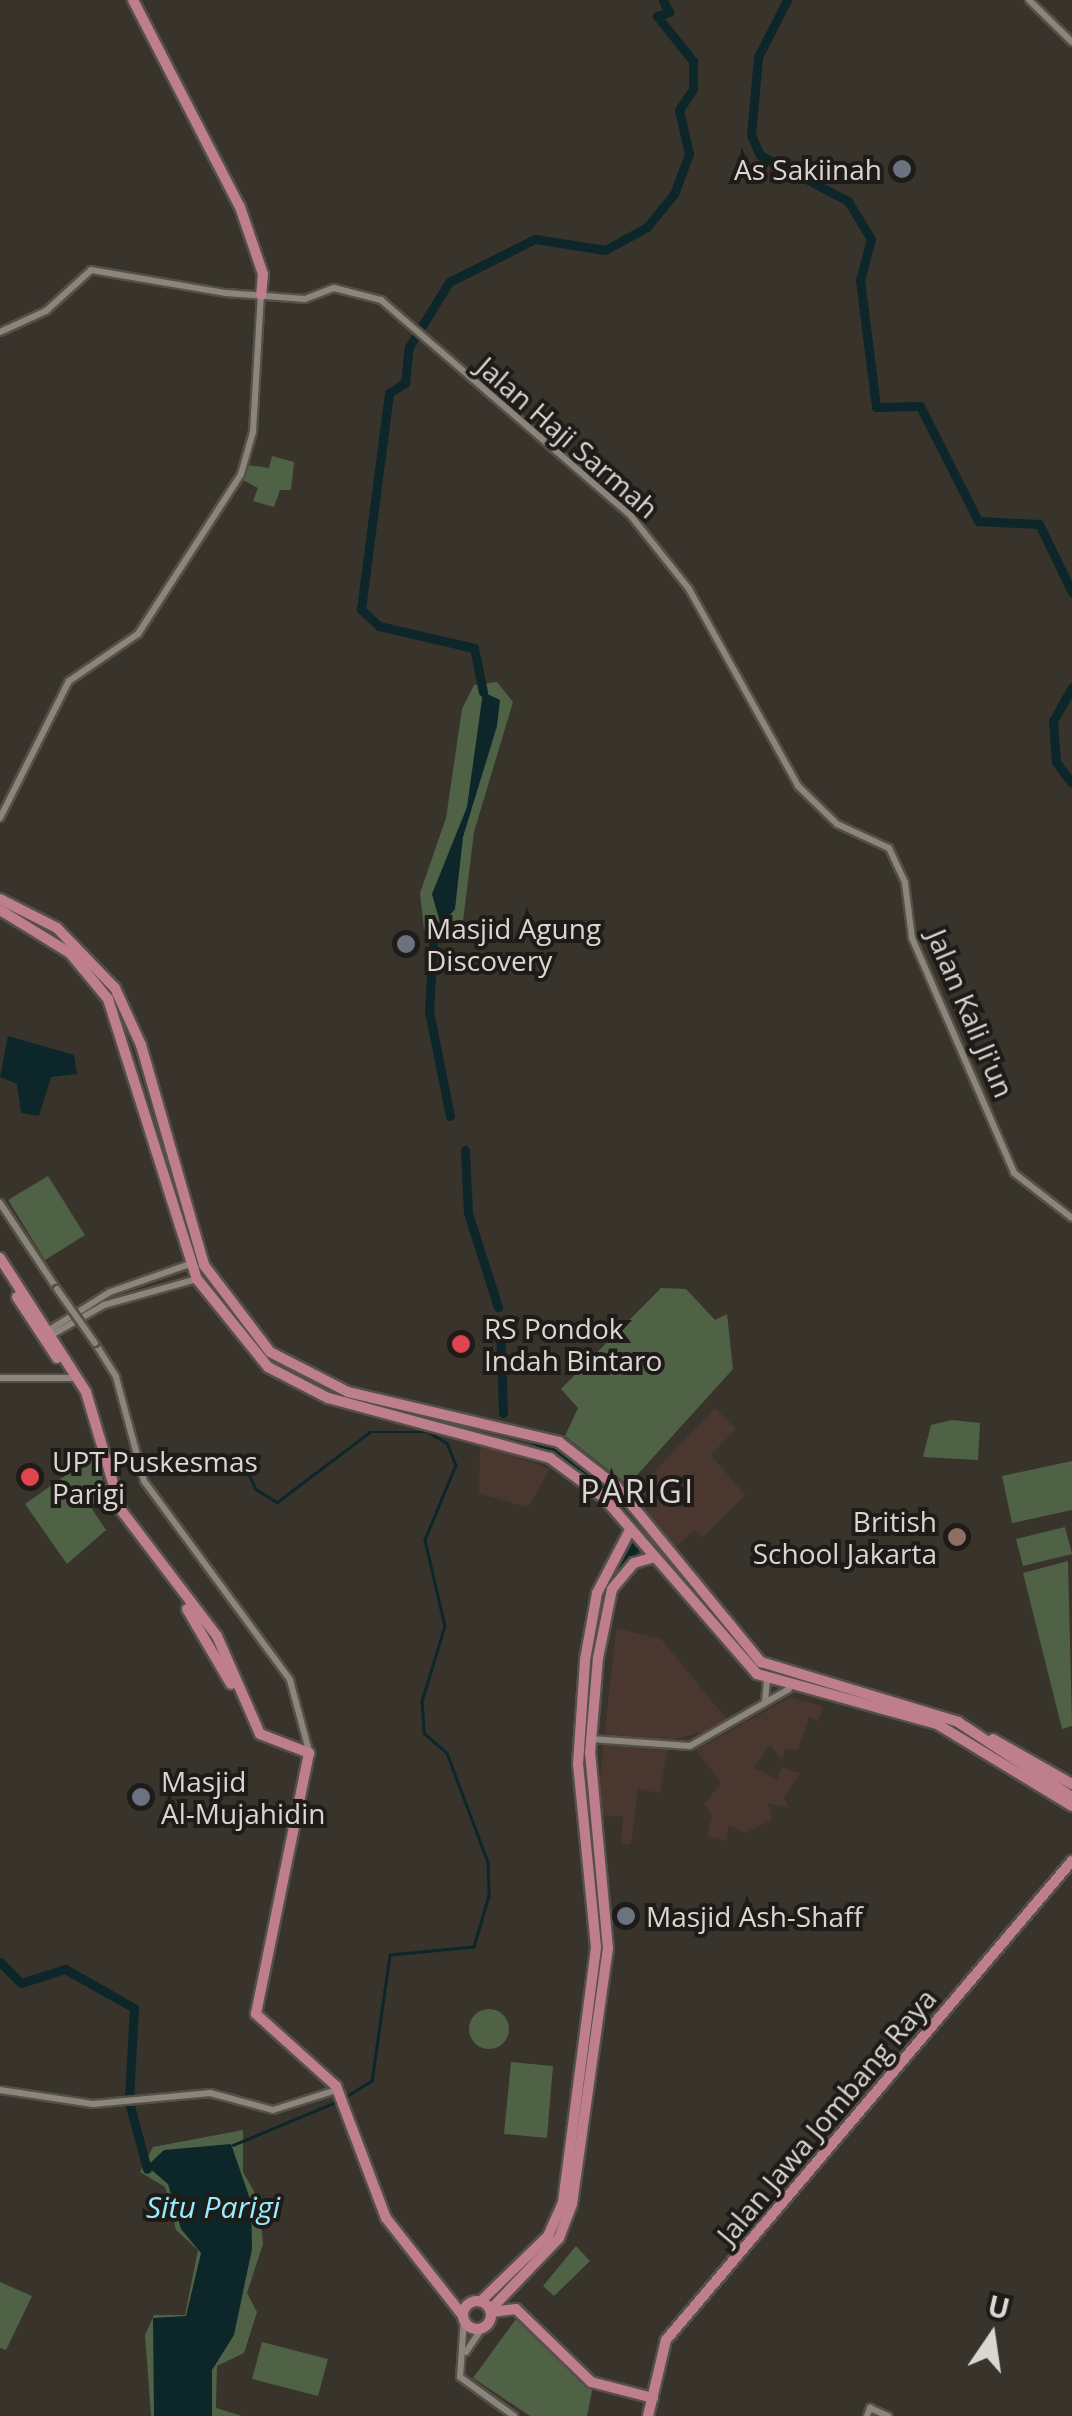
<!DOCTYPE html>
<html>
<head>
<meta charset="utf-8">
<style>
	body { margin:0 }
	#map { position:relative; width:1072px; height:2416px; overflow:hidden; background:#38332b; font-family:"Open Sans",sans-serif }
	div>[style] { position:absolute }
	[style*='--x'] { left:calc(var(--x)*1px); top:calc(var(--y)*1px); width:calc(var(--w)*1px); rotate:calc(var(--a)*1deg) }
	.commercial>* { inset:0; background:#4a372f }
	.green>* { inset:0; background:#506246 }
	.round { border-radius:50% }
	.water>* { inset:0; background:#0d262a }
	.stream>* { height:2.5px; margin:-1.25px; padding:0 1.25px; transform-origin:1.25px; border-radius:1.25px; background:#0d262a }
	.river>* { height:9px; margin:-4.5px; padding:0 4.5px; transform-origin:4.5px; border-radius:4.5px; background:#0d262a }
	.roads { filter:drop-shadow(2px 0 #545048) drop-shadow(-2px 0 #545048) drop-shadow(0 2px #545048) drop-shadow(0 -2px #545048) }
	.minor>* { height:6px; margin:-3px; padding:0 3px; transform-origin:3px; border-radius:3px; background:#8b857b }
	.major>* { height:10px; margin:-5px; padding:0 5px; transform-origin:5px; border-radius:5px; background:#be7e8d }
	.major>.ring { margin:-5px; padding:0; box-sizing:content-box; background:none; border:10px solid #be7e8d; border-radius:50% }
	.bridges { filter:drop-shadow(2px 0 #545048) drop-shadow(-2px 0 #545048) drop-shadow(0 2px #545048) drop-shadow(0 -2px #545048) }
	.minor-bridge>* { height:6px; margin:-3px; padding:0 3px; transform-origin:3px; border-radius:3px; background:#8b857b }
	.dots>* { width:28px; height:28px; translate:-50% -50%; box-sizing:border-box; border:5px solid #1e1b18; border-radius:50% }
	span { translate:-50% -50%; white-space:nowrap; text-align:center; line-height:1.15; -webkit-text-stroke:8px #1e1b18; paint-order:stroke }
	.poi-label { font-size:28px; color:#dad7d2 }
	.right { translate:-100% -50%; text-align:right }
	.left { translate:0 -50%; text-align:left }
	.street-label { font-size:28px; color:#dad7d2 }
	.water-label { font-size:30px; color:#96edfd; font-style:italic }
	.quarter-label { font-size:32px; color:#dad7d2; letter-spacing:2.5px }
	.north { position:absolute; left:942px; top:2286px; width:100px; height:100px; -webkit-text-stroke:8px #1e1b18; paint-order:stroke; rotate:13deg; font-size:28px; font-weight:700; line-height:40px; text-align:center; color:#dad7d2 }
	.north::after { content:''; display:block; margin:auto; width:35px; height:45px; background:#dad7d2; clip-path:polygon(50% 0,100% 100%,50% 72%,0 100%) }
</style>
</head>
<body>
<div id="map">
	<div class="commercial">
		<div style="clip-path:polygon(715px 1408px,736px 1429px,711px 1455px,745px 1495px,703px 1537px,695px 1530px,672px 1550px,629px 1498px)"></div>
		<div style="clip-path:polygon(480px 1444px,550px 1469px,528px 1507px,479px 1494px)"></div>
		<div style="clip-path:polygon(616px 1628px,661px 1639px,731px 1724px,669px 1741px,660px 1793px,638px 1789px,631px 1844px,621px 1844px,623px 1816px,599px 1817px,598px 1796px)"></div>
		<div style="clip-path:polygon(790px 1697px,823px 1706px,818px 1721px,809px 1717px,798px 1751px,785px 1748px,782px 1760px,770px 1745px,754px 1768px,777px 1779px,782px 1767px,800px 1773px,784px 1797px,789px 1808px,768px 1803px,772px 1820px,745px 1833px,729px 1825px,726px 1841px,707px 1836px,712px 1815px,704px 1804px,721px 1783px,696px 1750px)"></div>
	</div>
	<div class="green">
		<div style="clip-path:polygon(272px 456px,294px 462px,291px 490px,280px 490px,274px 507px,253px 501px,258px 488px,241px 479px,248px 465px,269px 468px)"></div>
		<div style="clip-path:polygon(497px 682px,513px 702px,474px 832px,463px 921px,435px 938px,424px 929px,420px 893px,446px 818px,462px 709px,474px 685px)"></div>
		<div style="clip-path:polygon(48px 1176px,85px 1235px,45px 1260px,8px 1200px)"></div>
		<div style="clip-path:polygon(661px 1288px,686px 1289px,715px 1320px,727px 1314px,733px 1369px,628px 1485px,565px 1436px,578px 1408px,561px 1389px)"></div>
		<div style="clip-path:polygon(952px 1420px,980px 1423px,978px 1460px,923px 1457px,931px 1425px)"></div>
		<div style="clip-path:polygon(96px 1454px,107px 1495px,90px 1506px,106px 1530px,67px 1564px,25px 1504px)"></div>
		<div style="clip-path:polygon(1072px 1461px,1072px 1510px,1012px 1523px,1002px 1476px)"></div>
		<div style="clip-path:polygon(1065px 1527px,1072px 1554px,1023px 1566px,1016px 1539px)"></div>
		<div style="clip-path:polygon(1068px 1561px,1072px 1726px,1062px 1729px,1023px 1573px)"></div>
		<div class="round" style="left:469px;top:2009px;width:40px;height:40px"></div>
		<div style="clip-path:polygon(511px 2062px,553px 2066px,547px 2138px,504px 2134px)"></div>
		<div style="clip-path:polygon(243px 2130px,243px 2172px,259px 2200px,263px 2244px,247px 2293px,257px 2312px,244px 2353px,217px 2366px,216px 2408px,242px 2416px,151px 2416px,145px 2335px,154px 2315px,185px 2315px,198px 2250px,176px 2230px,165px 2187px,140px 2172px,153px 2147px)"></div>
		<div style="clip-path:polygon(576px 2246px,590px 2261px,554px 2296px,543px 2286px)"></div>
		<div style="clip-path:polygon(0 2282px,32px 2296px,6px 2350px,0 2348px)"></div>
		<div style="clip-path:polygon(519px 2315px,593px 2386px,587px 2416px,530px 2416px,473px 2378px)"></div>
		<div style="clip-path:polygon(262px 2342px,328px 2359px,318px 2396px,252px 2379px)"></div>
	</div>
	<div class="water">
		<div style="clip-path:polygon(483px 692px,500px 700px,497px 726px,463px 837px,455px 909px,441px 926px,432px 894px,467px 807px)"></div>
		<div style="clip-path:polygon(8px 1036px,74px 1055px,77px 1074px,51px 1077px,39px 1116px,21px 1113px,17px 1084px,0 1077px)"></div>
		<div style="clip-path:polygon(231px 2144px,251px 2202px,252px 2249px,234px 2335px,212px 2370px,212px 2416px,154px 2416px,153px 2318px,186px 2316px,201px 2253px,181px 2229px,168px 2184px,147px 2166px,164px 2150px)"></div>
	</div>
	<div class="stream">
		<div style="--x:241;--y:1457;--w:35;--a:65"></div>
		<div style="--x:256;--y:1489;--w:25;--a:32"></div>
		<div style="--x:277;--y:1502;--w:116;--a:-37"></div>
		<div style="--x:370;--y:1432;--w:58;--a:0"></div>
		<div style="--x:428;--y:1432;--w:22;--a:30"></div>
		<div style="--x:447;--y:1443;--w:24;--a:68"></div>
		<div style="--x:456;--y:1465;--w:81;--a:112.5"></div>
		<div style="--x:425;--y:1540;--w:88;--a:76.9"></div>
		<div style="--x:445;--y:1626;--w:78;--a:107"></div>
		<div style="--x:422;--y:1701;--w:32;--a:86"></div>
		<div style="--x:424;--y:1733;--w:30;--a:41"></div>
		<div style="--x:447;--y:1753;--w:116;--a:69.4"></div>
		<div style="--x:488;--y:1862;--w:34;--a:88"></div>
		<div style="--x:489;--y:1896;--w:53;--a:106.4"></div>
		<div style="--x:474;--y:1947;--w:84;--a:174.6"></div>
		<div style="--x:390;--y:1955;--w:127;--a:98.1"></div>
		<div style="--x:372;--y:2081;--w:34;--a:148"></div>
		<div style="--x:233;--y:2145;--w:112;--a:-22.7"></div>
	</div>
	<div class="river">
		<div style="--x:787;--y:0;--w:64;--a:117"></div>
		<div style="--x:758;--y:57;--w:78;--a:95.1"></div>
		<div style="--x:751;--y:135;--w:22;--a:66"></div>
		<div style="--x:760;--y:155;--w:99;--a:27.6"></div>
		<div style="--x:848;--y:201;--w:44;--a:58.8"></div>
		<div style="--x:871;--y:239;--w:42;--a:105"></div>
		<div style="--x:860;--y:280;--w:128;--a:82.8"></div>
		<div style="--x:876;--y:407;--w:44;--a:-1.3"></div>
		<div style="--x:920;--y:406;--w:129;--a:63.2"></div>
		<div style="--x:978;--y:521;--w:61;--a:2.8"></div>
		<div style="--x:1039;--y:524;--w:76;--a:64.1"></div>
		<div style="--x:1072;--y:687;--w:39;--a:119"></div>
		<div style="--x:1053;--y:721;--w:41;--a:85.8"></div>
		<div style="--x:1056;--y:762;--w:26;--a:53"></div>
		<div style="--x:483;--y:692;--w:45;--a:-101.6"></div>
		<div style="--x:474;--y:648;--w:98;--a:-167"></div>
		<div style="--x:379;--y:626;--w:25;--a:-137"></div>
		<div style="--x:361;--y:609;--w:218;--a:-82.6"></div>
		<div style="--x:389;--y:393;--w:19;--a:-32"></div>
		<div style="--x:405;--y:383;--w:36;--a:-84"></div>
		<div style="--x:409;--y:347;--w:76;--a:-58.4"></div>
		<div style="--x:449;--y:282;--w:96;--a:-26.6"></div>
		<div style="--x:535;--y:239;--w:71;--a:8.9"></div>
		<div style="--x:605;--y:250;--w:48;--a:-28.7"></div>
		<div style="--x:647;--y:227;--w:43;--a:-50.7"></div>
		<div style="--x:674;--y:194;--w:43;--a:-69.4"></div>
		<div style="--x:689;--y:154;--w:45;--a:-102.8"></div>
		<div style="--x:679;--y:110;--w:25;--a:-56"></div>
		<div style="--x:693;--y:89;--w:28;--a:-90"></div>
		<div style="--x:693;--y:61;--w:58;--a:-128.7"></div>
		<div style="--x:657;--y:16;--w:13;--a:-18"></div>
		<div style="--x:669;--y:12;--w:13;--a:-117"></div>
		<div style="--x:434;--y:924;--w:87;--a:93.3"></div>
		<div style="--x:429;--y:1011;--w:107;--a:78.7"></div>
		<div style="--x:465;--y:1150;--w:63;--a:87.3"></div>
		<div style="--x:468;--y:1213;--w:99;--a:72.3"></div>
		<div style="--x:500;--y:1323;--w:90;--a:88.1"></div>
		<div style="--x:535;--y:1440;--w:73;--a:31.5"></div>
		<div style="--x:597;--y:1478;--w:73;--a:51.7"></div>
		<div style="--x:642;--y:1535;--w:50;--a:120.2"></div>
		<div style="--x:595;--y:1654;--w:92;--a:96.3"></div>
		<div style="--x:585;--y:1745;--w:134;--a:84.4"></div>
		<div style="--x:0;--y:1962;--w:30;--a:45"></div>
		<div style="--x:21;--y:1983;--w:46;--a:-17.7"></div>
		<div style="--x:65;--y:1969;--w:79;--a:29.5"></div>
		<div style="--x:134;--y:2008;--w:90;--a:93.2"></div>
		<div style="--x:130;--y:2106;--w:65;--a:74.9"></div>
	</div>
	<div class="roads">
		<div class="minor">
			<div style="--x:1029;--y:0;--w:60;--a:44.3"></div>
			<div style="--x:0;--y:332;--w:51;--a:-24.5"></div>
			<div style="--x:46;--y:311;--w:61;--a:-42.3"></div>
			<div style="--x:91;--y:270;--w:137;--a:9.7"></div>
			<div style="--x:226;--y:293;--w:79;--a:4.3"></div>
			<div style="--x:305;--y:299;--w:31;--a:-21"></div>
			<div style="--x:334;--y:288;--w:49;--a:14.3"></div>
			<div style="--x:381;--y:300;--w:330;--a:40.8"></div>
			<div style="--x:631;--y:516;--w:93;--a:51.5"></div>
			<div style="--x:689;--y:589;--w:225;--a:61"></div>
			<div style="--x:798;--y:786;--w:54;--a:44.3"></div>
			<div style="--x:837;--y:824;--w:57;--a:24.8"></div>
			<div style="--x:889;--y:848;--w:38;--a:65"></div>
			<div style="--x:905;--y:883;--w:55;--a:82.7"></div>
			<div style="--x:912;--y:938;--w:256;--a:66.5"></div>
			<div style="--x:1014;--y:1173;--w:73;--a:37.8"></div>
			<div style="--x:0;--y:818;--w:153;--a:-63.3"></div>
			<div style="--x:69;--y:681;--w:83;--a:-34.3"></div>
			<div style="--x:138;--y:634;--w:190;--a:-57.2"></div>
			<div style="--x:241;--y:474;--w:44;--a:-74.1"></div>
			<div style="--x:253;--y:432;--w:137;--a:-86.7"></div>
			<div style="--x:0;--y:1203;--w:103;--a:56.5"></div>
			<div style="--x:46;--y:1332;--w:75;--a:-32"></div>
			<div style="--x:110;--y:1292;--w:85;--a:-19.3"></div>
			<div style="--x:50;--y:1336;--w:62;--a:-29.9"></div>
			<div style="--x:104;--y:1305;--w:97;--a:-15.6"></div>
			<div style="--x:95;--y:1343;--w:40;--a:58"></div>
			<div style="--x:116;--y:1377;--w:108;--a:74.9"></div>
			<div style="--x:144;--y:1481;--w:247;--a:53.7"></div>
			<div style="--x:290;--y:1680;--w:73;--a:75"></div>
			<div style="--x:0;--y:1378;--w:76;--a:0"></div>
			<div style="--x:765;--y:1702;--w:23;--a:-85"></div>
			<div style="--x:591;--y:1739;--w:99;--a:4"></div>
			<div style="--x:690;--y:1746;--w:114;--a:-29.9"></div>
			<div style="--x:0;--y:2090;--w:94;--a:8.6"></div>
			<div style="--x:93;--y:2104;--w:118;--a:-5.4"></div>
			<div style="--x:210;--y:2093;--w:65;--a:15.1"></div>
			<div style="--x:273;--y:2110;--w:67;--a:-17.4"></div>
			<div style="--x:464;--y:2319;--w:58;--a:93.9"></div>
			<div style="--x:460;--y:2377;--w:67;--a:35.8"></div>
			<div style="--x:466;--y:2352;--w:29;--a:-56"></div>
			<div style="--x:867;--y:2416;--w:9;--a:-69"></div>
			<div style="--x:870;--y:2408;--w:20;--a:24"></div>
		</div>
		<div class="major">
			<div style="--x:133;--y:0;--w:233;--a:62.7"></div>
			<div style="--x:240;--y:207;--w:71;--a:71.1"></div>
			<div style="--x:263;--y:274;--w:21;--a:95"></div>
			<div style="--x:0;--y:899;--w:64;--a:27"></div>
			<div style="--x:57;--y:928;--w:83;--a:46"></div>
			<div style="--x:115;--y:988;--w:63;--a:65.5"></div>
			<div style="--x:141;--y:1045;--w:229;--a:74"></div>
			<div style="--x:204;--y:1265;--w:109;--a:52.8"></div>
			<div style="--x:270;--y:1352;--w:88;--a:27.1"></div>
			<div style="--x:348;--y:1392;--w:217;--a:13.3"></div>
			<div style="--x:559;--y:1442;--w:73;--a:37.8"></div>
			<div style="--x:617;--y:1487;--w:227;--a:50.6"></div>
			<div style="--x:761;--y:1662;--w:206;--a:16.9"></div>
			<div style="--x:958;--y:1722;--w:136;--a:33.3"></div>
			<div style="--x:0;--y:910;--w:82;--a:31.6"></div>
			<div style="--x:70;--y:953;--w:60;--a:50.4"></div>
			<div style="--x:108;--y:999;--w:294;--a:72.4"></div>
			<div style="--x:197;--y:1279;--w:113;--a:51.1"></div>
			<div style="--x:268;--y:1367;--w:68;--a:27.3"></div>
			<div style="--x:328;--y:1398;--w:230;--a:15.1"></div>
			<div style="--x:550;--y:1458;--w:67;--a:36.5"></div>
			<div style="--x:604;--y:1498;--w:233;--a:49"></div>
			<div style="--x:757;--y:1674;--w:187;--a:15.5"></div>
			<div style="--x:937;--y:1724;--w:158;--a:31.3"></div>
			<div style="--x:0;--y:1258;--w:159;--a:57.3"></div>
			<div style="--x:86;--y:1392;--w:123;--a:73.5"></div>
			<div style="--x:121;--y:1510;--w:158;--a:52.7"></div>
			<div style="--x:217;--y:1636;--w:107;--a:66.3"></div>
			<div style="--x:260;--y:1734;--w:53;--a:21.2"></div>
			<div style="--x:309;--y:1753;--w:266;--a:101.5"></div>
			<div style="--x:256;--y:2014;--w:108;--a:42"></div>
			<div style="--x:336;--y:2086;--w:141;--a:69.3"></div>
			<div style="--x:386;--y:2218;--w:125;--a:51.8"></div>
			<div style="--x:17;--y:1297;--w:73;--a:56.7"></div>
			<div style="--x:187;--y:1609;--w:87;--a:59.6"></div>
			<div style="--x:993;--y:1739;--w:91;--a:29.7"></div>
			<div class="ring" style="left:463px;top:2301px;width:18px;height:18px"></div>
			<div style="--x:481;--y:2301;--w:93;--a:-44.1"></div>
			<div style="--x:548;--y:2236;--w:37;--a:-66"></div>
			<div style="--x:563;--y:2202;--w:257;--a:-82.6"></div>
			<div style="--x:596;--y:1947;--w:184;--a:-95.6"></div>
			<div style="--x:578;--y:1764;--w:104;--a:-86.1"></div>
			<div style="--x:585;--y:1660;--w:68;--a:-79.8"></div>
			<div style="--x:597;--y:1593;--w:71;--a:-62.4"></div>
			<div style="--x:490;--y:2310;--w:100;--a:-46.2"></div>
			<div style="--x:559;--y:2238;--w:36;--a:-69"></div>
			<div style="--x:572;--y:2204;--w:258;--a:-82"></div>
			<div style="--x:608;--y:1949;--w:197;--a:-95.2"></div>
			<div style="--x:590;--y:1753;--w:95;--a:-85.2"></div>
			<div style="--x:598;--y:1658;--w:70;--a:-78.5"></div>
			<div style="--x:612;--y:1589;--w:34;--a:-50"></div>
			<div style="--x:634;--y:1563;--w:18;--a:-16"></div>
			<div style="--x:491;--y:2312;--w:25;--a:-7"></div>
			<div style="--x:516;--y:2309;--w:105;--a:44.2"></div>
			<div style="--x:591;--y:2382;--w:64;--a:14.5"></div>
			<div style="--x:648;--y:2416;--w:78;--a:-76.7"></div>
			<div style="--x:666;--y:2340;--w:628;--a:-49.72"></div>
		</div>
	</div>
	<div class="bridges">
		<div class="minor-bridge">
			<div style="--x:57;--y:1289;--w:66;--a:54.9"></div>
		</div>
	</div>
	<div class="dots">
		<div style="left:902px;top:169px;background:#6b7280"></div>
		<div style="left:406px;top:944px;background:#6b7280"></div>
		<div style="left:461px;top:1344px;background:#e0444e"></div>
		<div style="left:30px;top:1477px;background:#e0444e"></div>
		<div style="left:957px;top:1537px;background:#8d6e63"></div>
		<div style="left:141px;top:1797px;background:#6b7280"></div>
		<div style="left:626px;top:1916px;background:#6b7280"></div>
	</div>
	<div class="poi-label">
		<span class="right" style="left:882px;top:169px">As Sakiinah</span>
		<span class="left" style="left:426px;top:944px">Masjid Agung<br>Discovery</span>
		<span class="left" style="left:484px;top:1344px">RS Pondok<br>Indah Bintaro</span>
		<span class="left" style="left:52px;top:1477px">UPT Puskesmas<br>Parigi</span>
		<span class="right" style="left:937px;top:1537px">British<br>School Jakarta</span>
		<span class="left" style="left:161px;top:1797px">Masjid<br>Al-Mujahidin</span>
		<span class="left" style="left:646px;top:1916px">Masjid Ash-Shaff</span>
	</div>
	<div class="street-label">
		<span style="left:568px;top:437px;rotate:41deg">Jalan Haji Sarmah</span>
		<span style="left:971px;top:1013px;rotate:67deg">Jalan Kali Ji'un</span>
		<span style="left:826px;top:2116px;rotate:-50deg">Jalan Jawa Jombang Raya</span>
	</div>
	<div class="water-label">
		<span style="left:213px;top:2207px">Situ Parigi</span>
	</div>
	<div class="quarter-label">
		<span style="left:638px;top:1491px">PARIGI</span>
	</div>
	<div class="north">U</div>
</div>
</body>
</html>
